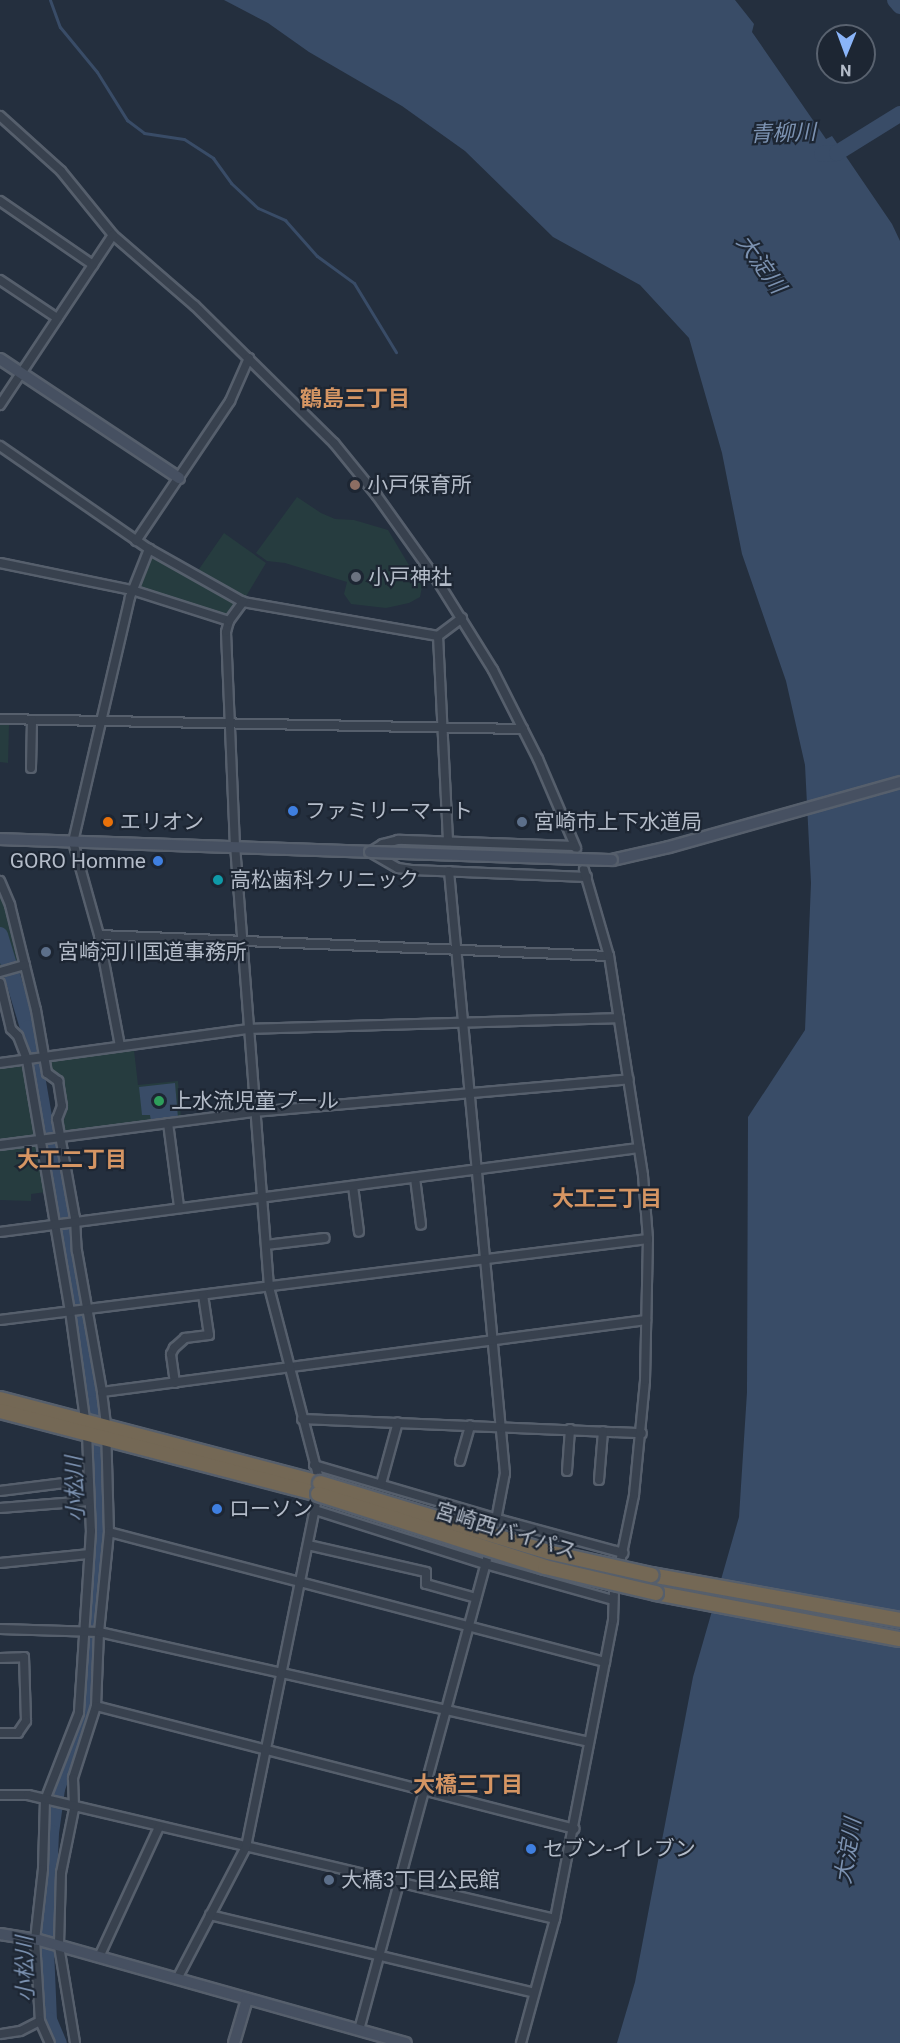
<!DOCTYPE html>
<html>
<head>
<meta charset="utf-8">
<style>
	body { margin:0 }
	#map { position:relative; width:900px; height:2043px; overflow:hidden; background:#242f3e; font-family:Roboto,"Noto Sans JP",sans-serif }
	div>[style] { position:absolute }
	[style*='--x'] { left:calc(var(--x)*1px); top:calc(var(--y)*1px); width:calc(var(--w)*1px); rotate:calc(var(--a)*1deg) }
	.green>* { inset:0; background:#263c3f }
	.water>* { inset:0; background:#394c67 }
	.stream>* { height:3px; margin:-1.5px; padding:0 1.5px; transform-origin:1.5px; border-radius:1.5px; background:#394c67 }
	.river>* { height:16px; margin:-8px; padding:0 8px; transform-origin:8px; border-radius:8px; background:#394c67 }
	.roads { filter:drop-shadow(2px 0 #565f6c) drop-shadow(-2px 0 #565f6c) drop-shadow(0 2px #565f6c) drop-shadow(0 -2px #565f6c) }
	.street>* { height:8px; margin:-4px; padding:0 4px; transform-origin:4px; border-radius:4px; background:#38414e }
	.secondary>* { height:10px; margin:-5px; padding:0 5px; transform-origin:5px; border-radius:5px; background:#465061 }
	.highway>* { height:14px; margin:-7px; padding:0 7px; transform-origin:7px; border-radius:7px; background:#746855 }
	.bridges { filter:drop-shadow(2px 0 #565f6c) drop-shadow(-2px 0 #565f6c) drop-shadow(0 2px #565f6c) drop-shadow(0 -2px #565f6c) }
	.secondary-bridge>* { height:10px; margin:-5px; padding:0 5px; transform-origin:5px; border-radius:5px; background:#465061 }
	.highway-bridge>* { height:14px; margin:-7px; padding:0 7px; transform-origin:7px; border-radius:7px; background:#746855 }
	.dots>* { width:16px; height:16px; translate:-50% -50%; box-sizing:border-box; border:3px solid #1d2633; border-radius:50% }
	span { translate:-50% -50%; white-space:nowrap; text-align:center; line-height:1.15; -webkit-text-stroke:4.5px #1d2633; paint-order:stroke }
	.poi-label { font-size:21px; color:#b4bcc9 }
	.left { translate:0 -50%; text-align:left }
	.right { translate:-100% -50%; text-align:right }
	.street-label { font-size:21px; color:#b4bcc9 }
	.water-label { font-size:22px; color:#7c92b1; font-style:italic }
	.neighbourhood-label { font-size:22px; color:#d59563; font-weight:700 }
	.north { position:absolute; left:816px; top:24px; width:60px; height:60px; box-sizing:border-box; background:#1d2633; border:2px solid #59626f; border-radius:50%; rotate:181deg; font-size:16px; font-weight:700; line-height:24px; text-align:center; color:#b4bcc9 }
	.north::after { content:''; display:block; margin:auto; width:21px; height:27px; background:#8ab4f8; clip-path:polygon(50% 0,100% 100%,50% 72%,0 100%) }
</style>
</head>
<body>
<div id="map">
	<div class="green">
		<div style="clip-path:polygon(297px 497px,321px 513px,335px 519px,354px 520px,388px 530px,422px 587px,420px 597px,409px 603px,386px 608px,351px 604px,344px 594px,347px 582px,285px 563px,267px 561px,256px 553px)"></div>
		<div style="clip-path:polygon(224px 533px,266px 563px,245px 598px,197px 572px)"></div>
		<div style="clip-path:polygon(152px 557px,234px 602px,228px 617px,142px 589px,140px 584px)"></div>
		<div style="clip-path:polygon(0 724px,9px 725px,8px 763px,0 762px)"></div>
		<div style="clip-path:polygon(0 885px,9px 906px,22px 963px,0 969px)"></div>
		<div style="clip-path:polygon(134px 1050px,138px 1085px,178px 1081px,181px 1118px,63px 1133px,61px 1129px,66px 1114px,60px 1074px,48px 1070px,50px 1061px)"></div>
		<div style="clip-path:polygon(19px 1065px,24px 1069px,36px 1134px,33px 1137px,0 1142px,0 1067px)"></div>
		<div style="clip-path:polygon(35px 1144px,39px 1145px,46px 1192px,31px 1194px,31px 1201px,0 1200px,0 1148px)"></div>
	</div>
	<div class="water">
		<div style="clip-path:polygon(224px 0,735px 0,754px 24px,752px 32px,826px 139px,832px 136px,892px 224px,900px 241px,900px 2043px,617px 2043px,635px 1982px,693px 1677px,739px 1517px,747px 1392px,748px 1117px,805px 1030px,811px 883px,805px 765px,786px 681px,742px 554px,722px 453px,689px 338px,640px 285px,553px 237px,465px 151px,402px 106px,309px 52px,268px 23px)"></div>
		<div style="clip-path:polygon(175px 1083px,178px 1118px,151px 1121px,150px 1115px,142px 1115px,139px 1087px)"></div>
	</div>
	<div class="stream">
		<div style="--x:50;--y:0;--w:29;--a:70"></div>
		<div style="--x:60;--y:27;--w:58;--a:50.6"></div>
		<div style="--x:97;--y:72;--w:57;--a:58"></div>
		<div style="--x:127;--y:120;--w:21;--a:37"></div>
		<div style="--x:144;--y:133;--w:40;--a:8.5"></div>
		<div style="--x:184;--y:139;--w:35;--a:33"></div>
		<div style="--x:213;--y:158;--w:31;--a:54"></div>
		<div style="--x:231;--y:183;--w:37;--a:43"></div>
		<div style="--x:258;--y:208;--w:30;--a:24"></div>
		<div style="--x:285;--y:220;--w:48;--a:48.4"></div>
		<div style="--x:317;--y:256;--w:46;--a:36.1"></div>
		<div style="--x:354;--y:283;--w:81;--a:58.7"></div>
	</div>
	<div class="river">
		<div style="--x:895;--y:0;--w:8;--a:50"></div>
		<div style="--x:822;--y:154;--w:15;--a:-4"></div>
		<div style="--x:837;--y:153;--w:74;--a:-31.8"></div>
		<div style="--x:0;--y:935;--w:97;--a:73.2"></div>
		<div style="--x:28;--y:1028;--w:43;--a:79.2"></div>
		<div style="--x:36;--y:1070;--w:339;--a:80.3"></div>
		<div style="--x:93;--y:1404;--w:57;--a:86"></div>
		<div style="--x:97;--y:1461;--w:78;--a:88.5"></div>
		<div style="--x:99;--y:1539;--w:139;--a:94.5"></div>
		<div style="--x:88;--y:1678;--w:37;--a:98"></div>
		<div style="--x:83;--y:1715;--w:78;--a:109.4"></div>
		<div style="--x:57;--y:1789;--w:44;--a:97.8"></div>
		<div style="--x:51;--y:1833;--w:116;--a:92.5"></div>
		<div style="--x:46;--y:1949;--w:71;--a:87.6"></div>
		<div style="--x:49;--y:2020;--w:25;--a:67"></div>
	</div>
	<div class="roads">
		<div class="street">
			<div style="--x:0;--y:116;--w:82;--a:42"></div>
			<div style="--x:61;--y:171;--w:82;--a:50.9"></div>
			<div style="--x:113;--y:235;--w:108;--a:40.9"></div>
			<div style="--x:195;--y:306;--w:195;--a:44.6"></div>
			<div style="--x:334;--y:443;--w:68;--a:50.9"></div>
			<div style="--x:377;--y:496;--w:103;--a:54.5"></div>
			<div style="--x:437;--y:580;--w:106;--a:58.1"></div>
			<div style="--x:493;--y:670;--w:100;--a:63.2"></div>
			<div style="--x:538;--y:759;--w:97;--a:66.9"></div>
			<div style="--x:0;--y:201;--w:113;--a:34.5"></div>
			<div style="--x:0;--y:280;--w:69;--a:33.7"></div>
			<div style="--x:0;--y:405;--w:204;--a:-56.4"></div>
			<div style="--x:0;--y:446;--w:181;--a:34.7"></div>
			<div style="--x:149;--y:549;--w:108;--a:29.4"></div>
			<div style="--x:243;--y:602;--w:198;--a:9.9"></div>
			<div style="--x:438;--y:636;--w:30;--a:-37"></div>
			<div style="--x:136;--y:541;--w:169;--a:-56.1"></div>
			<div style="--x:230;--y:401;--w:47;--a:-66.2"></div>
			<div style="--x:0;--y:563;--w:135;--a:11.6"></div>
			<div style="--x:132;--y:590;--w:102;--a:17.7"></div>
			<div style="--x:438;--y:636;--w:204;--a:87.2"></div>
			<div style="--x:0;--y:719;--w:523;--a:1.1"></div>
			<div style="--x:31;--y:768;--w:48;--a:-88.8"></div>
			<div style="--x:574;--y:846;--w:176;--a:-178"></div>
			<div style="--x:398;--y:840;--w:16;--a:165"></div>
			<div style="--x:383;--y:844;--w:15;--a:148"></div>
			<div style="--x:370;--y:852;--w:32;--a:30"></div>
			<div style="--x:398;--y:868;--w:15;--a:8"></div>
			<div style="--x:413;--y:870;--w:174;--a:2.3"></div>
			<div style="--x:449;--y:871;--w:605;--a:84.69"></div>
			<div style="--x:505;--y:1473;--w:64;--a:100.8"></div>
			<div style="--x:0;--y:881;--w:26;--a:67"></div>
			<div style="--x:10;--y:905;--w:108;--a:76.1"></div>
			<div style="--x:36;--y:1010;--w:64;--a:80.1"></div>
			<div style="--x:47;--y:1073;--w:14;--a:36"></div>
			<div style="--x:58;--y:1081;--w:25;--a:81"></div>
			<div style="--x:62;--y:1106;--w:14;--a:111"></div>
			<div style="--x:57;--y:1119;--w:101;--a:79.7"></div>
			<div style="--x:75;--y:1218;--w:33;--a:87"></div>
			<div style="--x:77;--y:1251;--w:143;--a:79.9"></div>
			<div style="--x:102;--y:1392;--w:34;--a:83"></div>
			<div style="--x:106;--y:1426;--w:106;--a:88.4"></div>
			<div style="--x:109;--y:1532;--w:100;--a:95.7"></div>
			<div style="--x:99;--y:1632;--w:74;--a:92.3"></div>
			<div style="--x:96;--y:1706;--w:76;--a:107.7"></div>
			<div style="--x:73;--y:1778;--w:31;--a:88"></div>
			<div style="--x:74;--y:1809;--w:65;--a:101.5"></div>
			<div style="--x:61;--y:1873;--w:73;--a:91.6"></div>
			<div style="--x:59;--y:1946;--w:98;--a:80.6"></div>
			<div style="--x:99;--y:935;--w:510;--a:2.36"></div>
			<div style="--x:0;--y:972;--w:26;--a:-16"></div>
			<div style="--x:0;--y:983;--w:47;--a:76.6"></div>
			<div style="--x:11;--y:1029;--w:10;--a:45"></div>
			<div style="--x:18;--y:1036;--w:26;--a:69"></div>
			<div style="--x:27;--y:1060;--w:255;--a:80.3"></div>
			<div style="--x:70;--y:1311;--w:123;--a:82.1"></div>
			<div style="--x:87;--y:1433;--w:98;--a:87.7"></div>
			<div style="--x:91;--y:1531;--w:182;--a:93.8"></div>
			<div style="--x:79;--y:1713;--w:93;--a:111.3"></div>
			<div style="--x:45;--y:1800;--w:69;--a:91.7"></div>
			<div style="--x:43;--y:1869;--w:71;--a:96.4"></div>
			<div style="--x:35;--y:1940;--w:81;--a:86.5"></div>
			<div style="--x:40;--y:2021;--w:22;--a:153"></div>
			<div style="--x:20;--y:2031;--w:20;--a:171"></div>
			<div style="--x:120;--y:1046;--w:113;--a:-100.7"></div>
			<div style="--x:99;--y:935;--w:97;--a:-105.6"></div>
			<div style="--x:73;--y:842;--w:252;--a:-76.9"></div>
			<div style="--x:130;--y:597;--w:52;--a:-68.4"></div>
			<div style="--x:0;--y:1063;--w:251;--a:-7.8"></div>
			<div style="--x:249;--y:1029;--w:370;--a:-1.7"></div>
			<div style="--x:168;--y:1123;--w:85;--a:82.5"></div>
			<div style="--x:0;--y:1145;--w:257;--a:-7.4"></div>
			<div style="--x:255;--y:1112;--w:375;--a:-5"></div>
			<div style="--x:415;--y:1178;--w:47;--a:82.7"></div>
			<div style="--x:353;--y:1186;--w:46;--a:82.6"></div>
			<div style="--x:0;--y:1232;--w:644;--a:-7.49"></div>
			<div style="--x:266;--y:1245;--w:59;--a:-6.8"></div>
			<div style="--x:0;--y:1320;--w:653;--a:-7.13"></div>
			<div style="--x:175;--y:1383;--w:29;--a:-98"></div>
			<div style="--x:171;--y:1354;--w:7;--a:-63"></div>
			<div style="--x:174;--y:1348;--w:15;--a:-42"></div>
			<div style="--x:185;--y:1338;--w:24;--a:-7"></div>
			<div style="--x:209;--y:1335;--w:40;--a:-98.5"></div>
			<div style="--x:102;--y:1392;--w:549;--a:-7.54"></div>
			<div style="--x:302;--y:1419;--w:340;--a:2.4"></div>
			<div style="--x:460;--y:1461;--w:37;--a:-74"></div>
			<div style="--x:314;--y:1465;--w:192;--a:16.4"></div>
			<div style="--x:498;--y:1519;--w:130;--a:15.2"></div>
			<div style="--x:567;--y:1471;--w:42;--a:-85.9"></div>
			<div style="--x:599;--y:1480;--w:49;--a:-85.3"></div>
			<div style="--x:381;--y:1484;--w:64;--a:-74.7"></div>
			<div style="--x:0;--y:1491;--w:89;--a:-7.1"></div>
			<div style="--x:0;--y:1508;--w:89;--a:-4.5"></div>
			<div style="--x:315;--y:1510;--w:178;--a:17.6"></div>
			<div style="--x:485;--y:1564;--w:133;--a:15.7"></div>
			<div style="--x:109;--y:1532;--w:513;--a:14.69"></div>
			<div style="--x:308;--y:1545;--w:121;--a:12.9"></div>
			<div style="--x:426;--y:1572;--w:12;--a:90"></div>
			<div style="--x:426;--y:1584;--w:52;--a:15.6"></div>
			<div style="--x:0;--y:1563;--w:88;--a:-5.8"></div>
			<div style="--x:0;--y:1629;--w:99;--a:1.7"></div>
			<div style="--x:99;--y:1632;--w:502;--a:12.65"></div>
			<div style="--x:0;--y:1658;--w:24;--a:-2"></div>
			<div style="--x:24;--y:1657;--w:64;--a:88.2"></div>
			<div style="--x:26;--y:1721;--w:14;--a:124"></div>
			<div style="--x:18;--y:1733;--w:18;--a:180"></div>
			<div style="--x:96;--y:1706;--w:494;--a:14.4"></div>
			<div style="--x:0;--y:1795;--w:28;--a:0"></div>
			<div style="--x:28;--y:1795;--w:541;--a:13.24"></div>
			<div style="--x:210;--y:1915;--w:333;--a:13.5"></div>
			<div style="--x:99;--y:1957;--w:143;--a:-65.2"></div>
			<div style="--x:177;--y:1979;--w:149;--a:-62.4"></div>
			<div style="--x:246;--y:1847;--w:371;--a:-78.5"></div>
			<div style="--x:320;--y:1483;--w:203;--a:-104.6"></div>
			<div style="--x:269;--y:1287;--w:441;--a:-94.4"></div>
			<div style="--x:235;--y:847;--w:215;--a:-92.4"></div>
			<div style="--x:226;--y:632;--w:11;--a:-75"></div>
			<div style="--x:229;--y:621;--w:24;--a:-54"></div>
			<div style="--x:40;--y:2021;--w:24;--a:66"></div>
			<div style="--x:359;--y:2030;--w:499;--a:-74.8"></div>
			<div style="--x:521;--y:2043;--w:129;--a:-74.7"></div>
			<div style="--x:555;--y:1919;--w:305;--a:-79"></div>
			<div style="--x:613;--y:1620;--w:28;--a:-88"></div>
			<div style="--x:614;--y:1592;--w:99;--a:-78.3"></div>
			<div style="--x:634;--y:1495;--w:115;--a:-84.5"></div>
			<div style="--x:645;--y:1381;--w:142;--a:-88.8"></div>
			<div style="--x:648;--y:1239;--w:64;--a:-94.5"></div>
			<div style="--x:643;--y:1175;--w:222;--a:-98.8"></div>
			<div style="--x:609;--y:956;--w:90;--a:-106.2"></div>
		</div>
		<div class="secondary">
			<div style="--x:0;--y:359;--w:215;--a:33.6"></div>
			<div style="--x:0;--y:839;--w:370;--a:2"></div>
			<div style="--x:612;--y:860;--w:58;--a:-12.8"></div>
			<div style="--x:669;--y:847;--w:240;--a:-15.7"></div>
			<div style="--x:0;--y:1934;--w:39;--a:9"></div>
			<div style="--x:39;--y:1940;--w:381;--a:15.7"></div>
			<div style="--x:234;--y:2043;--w:46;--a:-73.5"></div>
		</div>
		<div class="highway">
			<div style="--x:0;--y:1399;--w:331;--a:14.7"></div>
			<div style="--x:0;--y:1411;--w:329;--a:14.6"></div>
			<div style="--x:651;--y:1575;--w:253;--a:10.2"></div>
			<div style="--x:656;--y:1593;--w:248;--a:10.7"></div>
		</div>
	</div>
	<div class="bridges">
		<div class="secondary-bridge">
			<div style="--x:370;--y:852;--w:242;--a:1.9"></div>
		</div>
		<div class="highway-bridge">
			<div style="--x:320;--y:1483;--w:238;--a:16.8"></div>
			<div style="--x:548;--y:1552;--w:106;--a:12.6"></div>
			<div style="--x:318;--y:1494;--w:238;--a:17.8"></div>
			<div style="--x:545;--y:1567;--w:114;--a:13.2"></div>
		</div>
	</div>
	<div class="dots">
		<div style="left:355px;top:485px;background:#8d6e63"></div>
		<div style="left:356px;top:577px;background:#6b7280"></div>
		<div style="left:293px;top:811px;background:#3f7fe0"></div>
		<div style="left:108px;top:822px;background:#e8710a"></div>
		<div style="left:522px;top:822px;background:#5c6f8a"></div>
		<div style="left:158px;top:861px;background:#3f7fe0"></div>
		<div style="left:218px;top:880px;background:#0f9aa8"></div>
		<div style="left:46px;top:952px;background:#5c6f8a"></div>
		<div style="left:159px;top:1101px;background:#2e9e5b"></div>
		<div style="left:217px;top:1509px;background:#3f7fe0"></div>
		<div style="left:531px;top:1849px;background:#3f7fe0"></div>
		<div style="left:329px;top:1880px;background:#5c6f8a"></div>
	</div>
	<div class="poi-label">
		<span class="left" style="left:367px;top:485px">小戸保育所</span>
		<span class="left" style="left:368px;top:577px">小戸神社</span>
		<span class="left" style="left:305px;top:811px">ファミリーマート</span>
		<span class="left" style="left:120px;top:822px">エリオン</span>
		<span class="left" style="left:534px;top:822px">宮崎市上下水道局</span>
		<span class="right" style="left:146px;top:861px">GORO Homme</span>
		<span class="left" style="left:230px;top:880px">高松歯科クリニック</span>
		<span class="left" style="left:58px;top:952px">宮崎河川国道事務所</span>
		<span class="left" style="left:171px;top:1101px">上水流児童プール</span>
		<span class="left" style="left:229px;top:1509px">ローソン</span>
		<span class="left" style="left:543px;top:1849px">セブン-イレブン</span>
		<span class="left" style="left:341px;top:1880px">大橋3丁目公民館</span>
	</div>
	<div class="street-label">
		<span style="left:506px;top:1531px;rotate:17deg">宮崎西バイパス</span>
	</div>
	<div class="water-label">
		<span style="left:783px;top:133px;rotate:-2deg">青柳川</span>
		<span style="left:761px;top:264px;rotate:54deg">大淀川</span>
		<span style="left:75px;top:1489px;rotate:-92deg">小松川</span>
		<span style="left:848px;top:1851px;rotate:-81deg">大淀川</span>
		<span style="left:25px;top:1969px;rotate:-91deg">小松川</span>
	</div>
	<div class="neighbourhood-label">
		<span style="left:355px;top:399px">鶴島三丁目</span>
		<span style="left:72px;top:1160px">大工二丁目</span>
		<span style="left:607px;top:1199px">大工三丁目</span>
		<span style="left:468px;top:1785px">大橋三丁目</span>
	</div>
	<div class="north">N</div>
</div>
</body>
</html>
